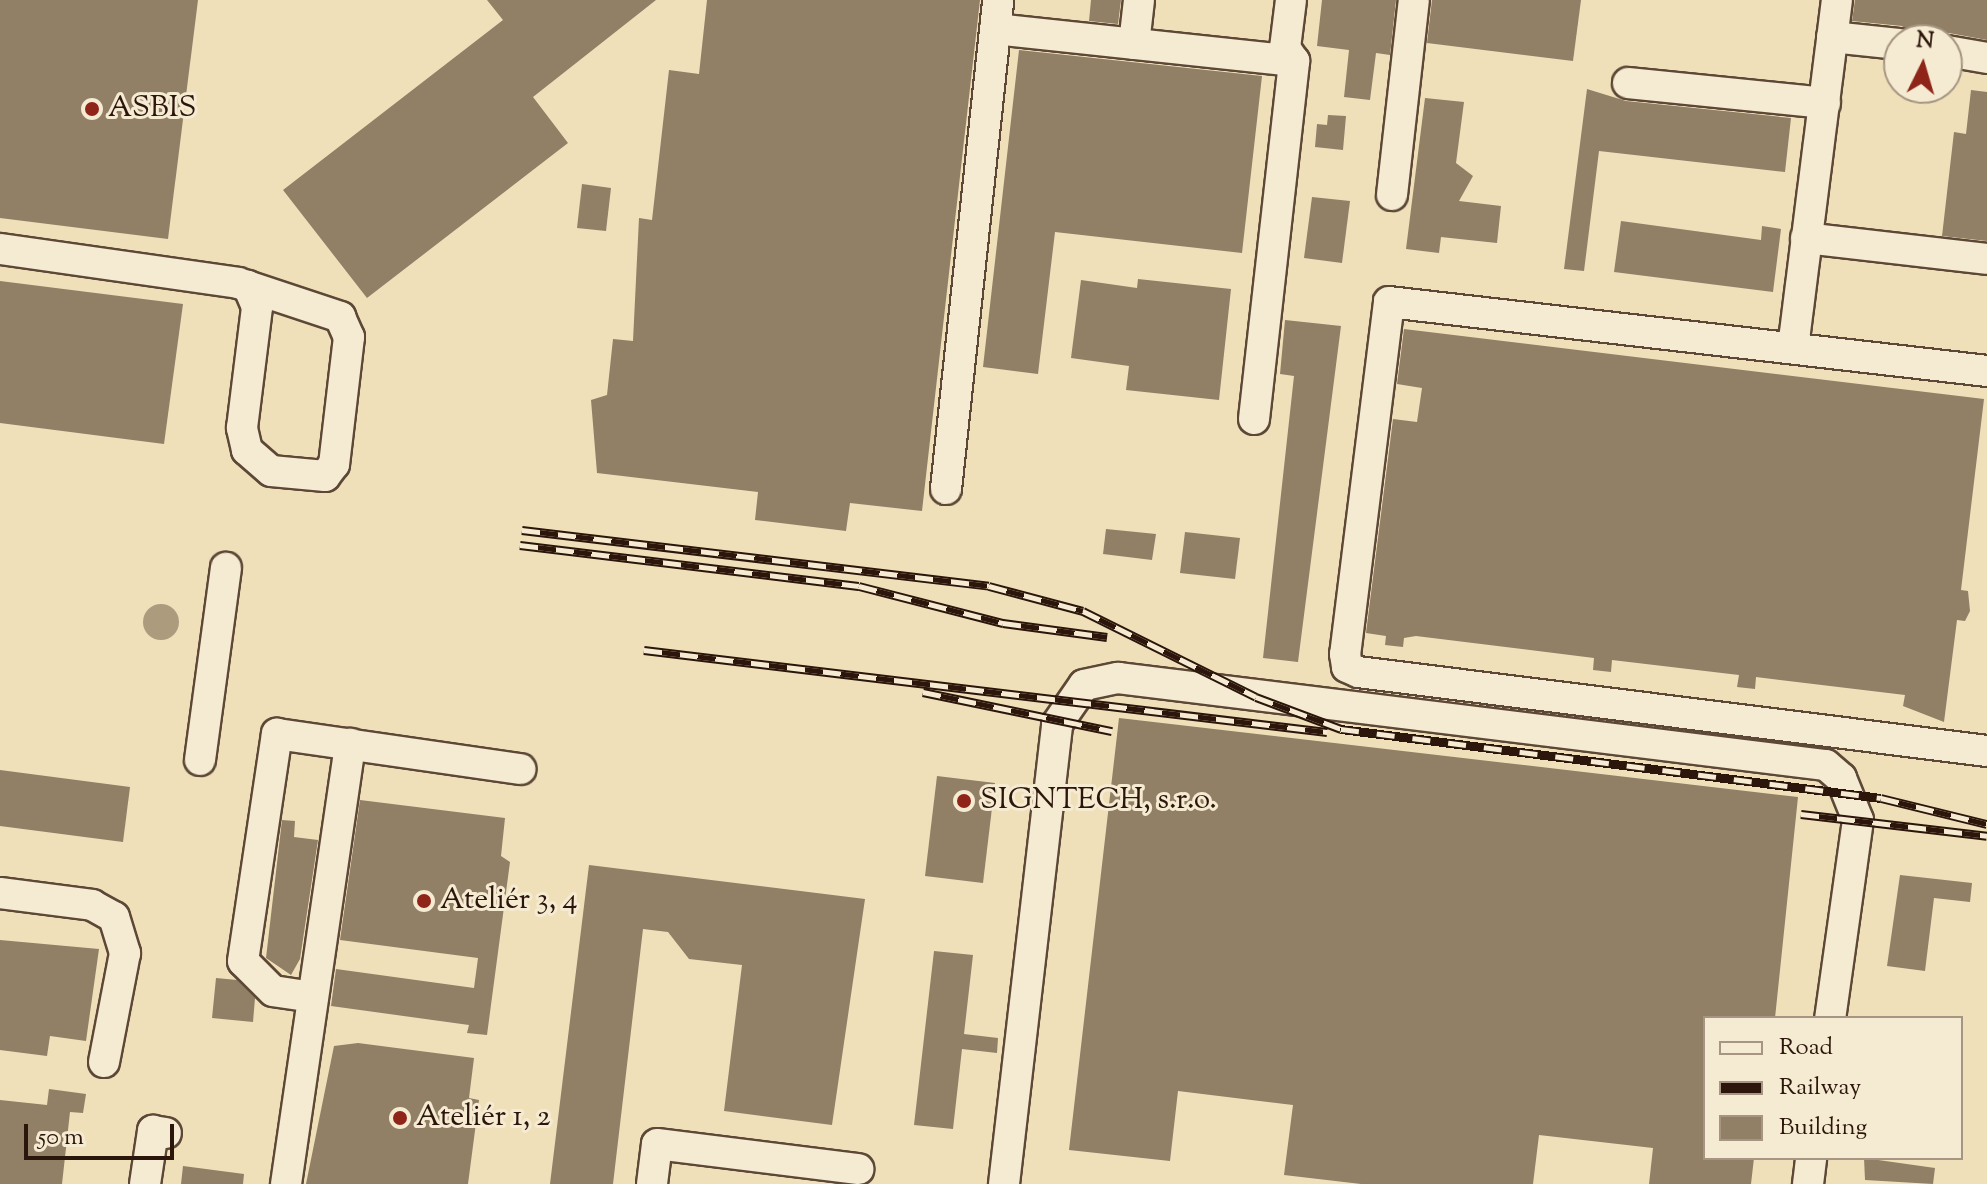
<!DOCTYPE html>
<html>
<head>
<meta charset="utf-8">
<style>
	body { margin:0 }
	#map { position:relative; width:1987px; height:1184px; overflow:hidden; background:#efe0ba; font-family:"Sorts Mill Goudy",serif }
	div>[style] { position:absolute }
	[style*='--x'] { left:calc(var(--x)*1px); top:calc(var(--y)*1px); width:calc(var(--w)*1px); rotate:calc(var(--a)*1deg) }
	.water>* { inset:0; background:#ad9b7e }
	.round { border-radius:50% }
	.building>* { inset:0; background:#917f66 }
	.roads { filter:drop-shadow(2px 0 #5d4837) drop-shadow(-2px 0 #5d4837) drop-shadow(0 2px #5d4837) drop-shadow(0 -2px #5d4837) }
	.minor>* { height:30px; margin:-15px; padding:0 15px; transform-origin:15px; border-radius:15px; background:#f5ebd2 }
	.rail>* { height:9px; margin-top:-4.5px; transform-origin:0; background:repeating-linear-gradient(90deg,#f5ebd2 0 18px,#2c150b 0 36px); box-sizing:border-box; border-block:2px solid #2c150b }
	.dots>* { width:22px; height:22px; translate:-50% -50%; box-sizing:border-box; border:4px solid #f5ebd2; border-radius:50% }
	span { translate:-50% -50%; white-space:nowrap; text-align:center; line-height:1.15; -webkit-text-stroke:6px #f5ebd2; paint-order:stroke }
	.poi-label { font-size:30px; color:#2c150b }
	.left { translate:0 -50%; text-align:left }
	.legend { position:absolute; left:1703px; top:1016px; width:260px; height:144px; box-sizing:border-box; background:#f5ebd2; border:2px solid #a59582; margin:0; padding:10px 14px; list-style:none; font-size:24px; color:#2c150b }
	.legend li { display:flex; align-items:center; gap:16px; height:40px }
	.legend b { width:40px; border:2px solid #a59582 }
	.north { position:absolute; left:1883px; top:24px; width:80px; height:80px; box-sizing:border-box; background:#f5ebd2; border:2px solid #a59582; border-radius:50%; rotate:5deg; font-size:22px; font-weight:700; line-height:32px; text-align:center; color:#2c150b }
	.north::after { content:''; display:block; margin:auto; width:28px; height:36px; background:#8f2418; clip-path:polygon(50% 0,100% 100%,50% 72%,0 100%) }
	.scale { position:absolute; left:24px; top:1124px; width:150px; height:36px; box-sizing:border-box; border:4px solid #2c150b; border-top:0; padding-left:10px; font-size:24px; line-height:28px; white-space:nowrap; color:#2c150b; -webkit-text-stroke:6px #f5ebd2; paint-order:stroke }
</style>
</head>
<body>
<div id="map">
	<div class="water">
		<div class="round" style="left:143px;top:604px;width:36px;height:36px"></div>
	</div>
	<div class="building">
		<div style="clip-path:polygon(0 0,198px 0,168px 239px,0 218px)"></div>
		<div style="clip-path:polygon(487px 0,656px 0,533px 97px,568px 143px,367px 298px,283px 190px,503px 20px)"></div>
		<div style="clip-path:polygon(707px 0,980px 0,922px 511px,850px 503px,846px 531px,755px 520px,758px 492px,597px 473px,591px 400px,607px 395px,613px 339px,633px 341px,639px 218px,652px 220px,669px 70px,699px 74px)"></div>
		<div style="clip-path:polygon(1091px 0,1121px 0,1118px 24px,1089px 21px)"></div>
		<div style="clip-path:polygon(1322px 0,1396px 0,1390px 55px,1376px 53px,1370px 100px,1344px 97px,1349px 50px,1317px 46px)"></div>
		<div style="clip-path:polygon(1432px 0,1581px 0,1573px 61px,1427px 43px)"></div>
		<div style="clip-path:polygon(1855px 0,1987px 0,1987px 40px,1949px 33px,1916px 39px,1902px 26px,1852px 21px)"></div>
		<div style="clip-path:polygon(1019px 50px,1262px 76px,1242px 253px,1055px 232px,1038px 374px,983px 367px)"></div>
		<div style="clip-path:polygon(1587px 89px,1626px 101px,1791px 118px,1785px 172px,1599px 151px,1584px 271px,1564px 269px)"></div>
		<div style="clip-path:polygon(1971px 90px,1987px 92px,1987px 241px,1942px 236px,1954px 132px,1966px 134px)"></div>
		<div style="clip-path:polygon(1425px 98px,1464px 102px,1456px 163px,1473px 176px,1459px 201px,1501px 206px,1497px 243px,1441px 237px,1439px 253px,1406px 249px)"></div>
		<div style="clip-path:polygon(1328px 115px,1346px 116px,1343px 150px,1315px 147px,1317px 124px,1327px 125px)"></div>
		<div style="clip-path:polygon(582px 184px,611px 188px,606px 231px,577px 228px)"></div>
		<div style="clip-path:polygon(1312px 197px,1350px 201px,1342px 263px,1304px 258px)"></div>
		<div style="clip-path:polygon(1621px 221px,1761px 240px,1762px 226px,1781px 229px,1773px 292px,1614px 272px)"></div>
		<div style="clip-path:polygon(1138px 279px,1231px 289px,1219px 400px,1126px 390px,1129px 366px,1071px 358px,1081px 280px,1137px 288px)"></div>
		<div style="clip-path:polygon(0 281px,183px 304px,164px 444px,0 423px)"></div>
		<div style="clip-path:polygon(1285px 320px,1341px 326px,1298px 662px,1263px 658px,1294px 376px,1280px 374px)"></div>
		<div style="clip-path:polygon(1404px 329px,1984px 399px,1961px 590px,1968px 591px,1970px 611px,1965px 621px,1957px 620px,1944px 722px,1903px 706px,1905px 695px,1756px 677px,1755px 689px,1737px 687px,1739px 675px,1612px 660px,1611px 672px,1593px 670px,1594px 658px,1416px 636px,1404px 638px,1403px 647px,1385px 645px,1386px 636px,1366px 633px,1393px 419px,1417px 422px,1422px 388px,1397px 384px)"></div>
		<div style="clip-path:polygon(1106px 529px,1156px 534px,1152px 560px,1103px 554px)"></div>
		<div style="clip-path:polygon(1185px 532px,1240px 538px,1235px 579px,1180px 573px)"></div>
		<div style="clip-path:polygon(1119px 718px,1798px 797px,1775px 1018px,1705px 1018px,1705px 1158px,1754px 1158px,1751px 1184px,1649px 1184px,1653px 1148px,1539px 1135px,1533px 1184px,1361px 1184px,1284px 1175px,1293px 1105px,1178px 1091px,1170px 1161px,1069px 1150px)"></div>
		<div style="clip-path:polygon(0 770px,130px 787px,123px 842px,0 826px)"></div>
		<div style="clip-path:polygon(937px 776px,995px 783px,983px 883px,925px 876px)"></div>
		<div style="clip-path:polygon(360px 800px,505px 818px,501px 856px,510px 862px,487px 1035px,467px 1033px,469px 1025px,331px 1006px,336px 969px,474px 988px,478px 958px,340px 940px)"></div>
		<div style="clip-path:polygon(282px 820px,295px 821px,294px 837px,318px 840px,300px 959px,291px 975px,266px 958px)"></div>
		<div style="clip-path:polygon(589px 865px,865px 899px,832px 1125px,724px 1111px,742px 965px,689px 959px,668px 932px,643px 929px,613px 1184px,550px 1184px)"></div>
		<div style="clip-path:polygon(1900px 875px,1972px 883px,1970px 902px,1934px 898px,1925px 971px,1887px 966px)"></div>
		<div style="clip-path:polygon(0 940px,99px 949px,86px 1041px,50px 1036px,47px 1056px,0 1050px)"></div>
		<div style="clip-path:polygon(934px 951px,973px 955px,964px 1034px,998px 1038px,997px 1053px,962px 1049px,953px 1129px,914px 1125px)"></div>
		<div style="clip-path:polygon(216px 978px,237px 980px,255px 998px,253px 1022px,212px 1018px)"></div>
		<div style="clip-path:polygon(358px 1043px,474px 1058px,469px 1098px,479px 1100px,468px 1184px,306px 1184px,334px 1046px)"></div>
		<div style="clip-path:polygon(49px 1089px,86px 1094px,83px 1113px,70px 1112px,62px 1184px,0 1184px,0 1100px,47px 1105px)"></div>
		<div style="clip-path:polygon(1864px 1158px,1935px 1168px,1933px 1184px,1865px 1180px)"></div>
		<div style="clip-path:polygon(183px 1166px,244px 1174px,243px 1184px,181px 1184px)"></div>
	</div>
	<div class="roads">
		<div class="minor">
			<div style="--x:995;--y:29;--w:301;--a:6.1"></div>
			<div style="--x:1832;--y:37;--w:67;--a:6"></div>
			<div style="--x:1134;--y:44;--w:44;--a:-83.5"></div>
			<div style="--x:1947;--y:51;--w:41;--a:9.9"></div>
			<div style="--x:1628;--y:83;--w:198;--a:5.8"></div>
			<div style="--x:1392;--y:195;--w:196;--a:-83.6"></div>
			<div style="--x:1806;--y:238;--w:182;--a:6.6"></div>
			<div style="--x:0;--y:249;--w:240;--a:8.1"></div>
			<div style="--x:238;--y:283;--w:108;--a:18.4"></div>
			<div style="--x:340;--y:317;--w:22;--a:66"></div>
			<div style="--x:349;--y:337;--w:128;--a:96.7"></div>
			<div style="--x:334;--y:464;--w:15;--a:127"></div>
			<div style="--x:325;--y:476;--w:54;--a:-174.7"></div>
			<div style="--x:271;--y:471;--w:32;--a:-139"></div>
			<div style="--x:247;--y:450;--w:23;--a:-103"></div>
			<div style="--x:242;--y:428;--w:122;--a:-82.9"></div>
			<div style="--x:257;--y:307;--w:23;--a:-113"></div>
			<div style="--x:1793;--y:348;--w:351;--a:-82.8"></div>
			<div style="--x:1987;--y:371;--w:602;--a:-173.42"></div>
			<div style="--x:1389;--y:302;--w:355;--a:97.1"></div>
			<div style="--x:1345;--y:654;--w:13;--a:81"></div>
			<div style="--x:1347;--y:667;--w:12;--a:24"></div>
			<div style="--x:1358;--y:672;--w:634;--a:7.16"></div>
			<div style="--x:1254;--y:419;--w:360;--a:-83.6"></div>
			<div style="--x:1294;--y:61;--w:16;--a:-125"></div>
			<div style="--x:1285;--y:48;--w:48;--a:-82.9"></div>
			<div style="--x:946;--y:489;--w:492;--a:-83.9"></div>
			<div style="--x:200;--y:760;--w:194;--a:-82.3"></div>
			<div style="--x:0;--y:893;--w:93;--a:7.4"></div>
			<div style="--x:92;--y:905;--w:25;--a:29"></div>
			<div style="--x:114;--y:917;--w:38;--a:73"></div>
			<div style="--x:125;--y:953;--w:111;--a:100.9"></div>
			<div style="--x:313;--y:997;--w:40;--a:-171.5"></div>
			<div style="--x:273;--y:991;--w:42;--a:-135"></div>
			<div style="--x:243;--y:961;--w:230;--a:-81.5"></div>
			<div style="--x:277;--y:734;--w:246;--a:8.2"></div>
			<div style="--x:145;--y:1184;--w:54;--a:-81.4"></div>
			<div style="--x:153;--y:1131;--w:13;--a:9"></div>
			<div style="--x:286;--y:1184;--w:445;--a:-81.7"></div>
			<div style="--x:652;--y:1184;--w:40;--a:-82.9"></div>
			<div style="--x:657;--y:1144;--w:203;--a:7.1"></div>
			<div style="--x:1004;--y:1184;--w:463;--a:-83.4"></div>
			<div style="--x:1057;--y:724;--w:47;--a:-55.3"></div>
			<div style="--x:1084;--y:685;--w:35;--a:-12"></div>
			<div style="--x:1118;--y:678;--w:713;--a:7.01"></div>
			<div style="--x:1826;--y:765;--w:20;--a:41"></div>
			<div style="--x:1841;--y:778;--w:45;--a:68"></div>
			<div style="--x:1858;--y:820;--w:200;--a:98"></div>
			<div style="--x:1808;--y:1184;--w:26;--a:-83"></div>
		</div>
	</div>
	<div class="rail">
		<div style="--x:522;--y:530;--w:470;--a:6.8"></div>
		<div style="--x:989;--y:586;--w:97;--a:14.9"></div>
		<div style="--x:1083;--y:611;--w:193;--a:26.4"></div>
		<div style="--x:1256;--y:697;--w:91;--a:20.6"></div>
		<div style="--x:1341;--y:729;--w:544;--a:7.28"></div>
		<div style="--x:1881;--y:798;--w:109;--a:13.8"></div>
		<div style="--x:520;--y:545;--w:341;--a:6.9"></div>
		<div style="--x:859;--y:586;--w:149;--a:14.4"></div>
		<div style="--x:1003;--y:623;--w:105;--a:7.7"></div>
		<div style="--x:644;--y:650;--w:688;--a:6.85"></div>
		<div style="--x:923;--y:692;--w:193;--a:11.7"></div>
		<div style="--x:1801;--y:814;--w:187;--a:6.7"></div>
	</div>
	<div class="dots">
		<div style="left:92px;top:109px;background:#8f2418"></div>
		<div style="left:964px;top:801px;background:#8f2418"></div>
		<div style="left:424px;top:901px;background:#8f2418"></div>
		<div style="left:400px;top:1118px;background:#8f2418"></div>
	</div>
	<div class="poi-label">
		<span class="left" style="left:108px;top:109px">ASBIS</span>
		<span class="left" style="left:980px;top:801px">SIGNTECH, s.r.o.</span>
		<span class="left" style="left:440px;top:901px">Ateliér 3, 4</span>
		<span class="left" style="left:416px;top:1118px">Ateliér 1, 2</span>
	</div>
	<ul class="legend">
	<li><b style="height:10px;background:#f5ebd2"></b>Road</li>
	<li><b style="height:10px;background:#2c150b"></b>Railway</li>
	<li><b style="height:22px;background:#917f66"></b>Building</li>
	</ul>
	<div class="north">N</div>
	<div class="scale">50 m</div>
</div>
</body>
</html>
